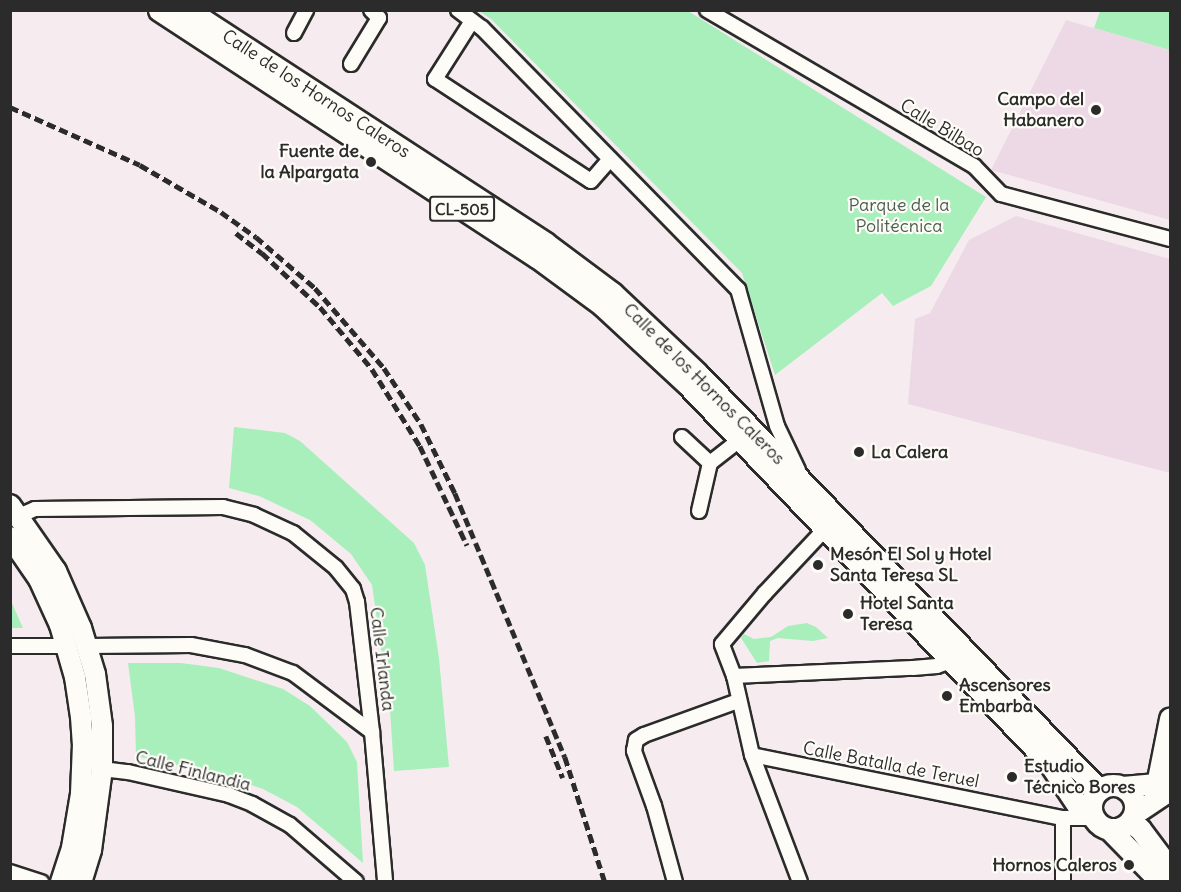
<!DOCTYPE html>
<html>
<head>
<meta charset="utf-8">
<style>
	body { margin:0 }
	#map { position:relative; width:1181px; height:892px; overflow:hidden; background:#f6ecef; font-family:Delius,sans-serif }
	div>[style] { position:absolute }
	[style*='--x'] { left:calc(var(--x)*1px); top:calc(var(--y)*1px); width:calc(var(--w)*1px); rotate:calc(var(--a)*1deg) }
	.built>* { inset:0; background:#edd9e5 }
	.green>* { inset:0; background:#a8efbc }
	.roads { filter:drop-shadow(2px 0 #2b2b2b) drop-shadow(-2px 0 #2b2b2b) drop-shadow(0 2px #2b2b2b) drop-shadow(0 -2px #2b2b2b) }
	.street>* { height:14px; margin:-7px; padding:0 7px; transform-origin:7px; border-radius:7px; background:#fdfcf7 }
	.secondary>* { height:20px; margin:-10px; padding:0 10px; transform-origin:10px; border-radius:10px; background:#fdfcf7 }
	.primary>* { height:21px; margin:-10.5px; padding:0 10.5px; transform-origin:10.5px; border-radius:10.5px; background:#fdfcf7 }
	.primary>.ring { margin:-10.5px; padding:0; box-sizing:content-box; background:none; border:21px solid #fdfcf7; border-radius:50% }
	.rail>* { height:4.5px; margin-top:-2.25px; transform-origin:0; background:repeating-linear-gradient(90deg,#2b2b2b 0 9px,transparent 0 13.5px) }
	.dots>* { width:16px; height:16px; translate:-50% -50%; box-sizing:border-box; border:3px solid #fdfcf7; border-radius:50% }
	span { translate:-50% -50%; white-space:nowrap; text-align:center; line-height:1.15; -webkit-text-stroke:4.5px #fdfcf7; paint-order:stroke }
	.shield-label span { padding:2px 4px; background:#fdfcf7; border:2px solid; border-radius:4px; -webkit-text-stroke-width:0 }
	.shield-label { font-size:16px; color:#2b2b2b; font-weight:700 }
	.street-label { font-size:18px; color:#2b2b2b }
	.poi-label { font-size:18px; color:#2b2b2b; font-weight:700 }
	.right { translate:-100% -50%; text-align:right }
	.left { translate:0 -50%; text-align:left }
	.park-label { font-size:18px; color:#4a5c4f }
	.frame { position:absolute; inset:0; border:12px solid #2b2b2b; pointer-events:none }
</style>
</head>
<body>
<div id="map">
	<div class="built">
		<div style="clip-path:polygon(1066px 20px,1170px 50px,1170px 220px,991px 170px)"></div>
		<div style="clip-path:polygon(1016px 216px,1170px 259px,1170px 473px,908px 404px,915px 319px,930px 313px,969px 240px)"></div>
	</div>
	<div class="green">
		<div style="clip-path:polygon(479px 11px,688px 11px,986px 197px,931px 286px,893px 306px,882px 293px,775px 375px,742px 273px,491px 19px)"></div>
		<div style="clip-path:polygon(1100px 11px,1170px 11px,1170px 50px,1094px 28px)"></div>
		<div style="clip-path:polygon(234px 427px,285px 433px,300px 441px,414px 543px,425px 565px,439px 658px,449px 767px,394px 771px,390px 710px,372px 585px,351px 554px,310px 520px,259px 496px,229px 488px)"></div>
		<div style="clip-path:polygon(11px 601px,23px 628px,11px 628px)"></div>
		<div style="clip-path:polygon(807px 623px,816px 627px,828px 638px,813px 641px,778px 638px,770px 641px,769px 661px,757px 663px,741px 638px,744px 634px,754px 639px,771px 637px,788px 626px)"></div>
		<div style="clip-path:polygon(128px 663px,181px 663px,219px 668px,283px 689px,310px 706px,347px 742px,357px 762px,363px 863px,297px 807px,263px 789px,228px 777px,136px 756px,135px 717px)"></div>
	</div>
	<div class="roads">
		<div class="street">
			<div style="--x:458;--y:10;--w:30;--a:37"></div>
			<div style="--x:482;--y:28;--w:366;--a:45.6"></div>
			<div style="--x:738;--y:289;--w:142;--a:74.1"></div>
			<div style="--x:777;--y:426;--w:49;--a:64.5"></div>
			<div style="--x:707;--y:10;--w:309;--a:30.3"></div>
			<div style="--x:974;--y:166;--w:39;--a:46"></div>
			<div style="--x:1001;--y:194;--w:175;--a:14.9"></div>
			<div style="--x:472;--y:21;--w:69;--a:122.5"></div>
			<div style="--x:435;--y:79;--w:186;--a:33.2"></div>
			<div style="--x:591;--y:181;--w:29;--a:-49"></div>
			<div style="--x:294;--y:33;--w:26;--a:-62"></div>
			<div style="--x:351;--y:64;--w:54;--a:-58.7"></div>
			<div style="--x:379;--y:18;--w:11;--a:-135"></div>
			<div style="--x:682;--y:437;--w:38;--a:43"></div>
			<div style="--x:699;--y:511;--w:49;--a:-77.1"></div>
			<div style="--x:710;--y:463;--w:37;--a:-38"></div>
			<div style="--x:19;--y:516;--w:17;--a:-24"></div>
			<div style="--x:35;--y:509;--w:188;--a:-0.6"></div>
			<div style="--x:223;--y:507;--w:32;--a:14"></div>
			<div style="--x:254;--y:515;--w:43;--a:24.8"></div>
			<div style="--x:293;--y:533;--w:55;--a:39.1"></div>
			<div style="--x:336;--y:568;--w:27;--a:51"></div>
			<div style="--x:353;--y:589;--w:14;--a:73"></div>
			<div style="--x:357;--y:602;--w:131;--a:83.4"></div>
			<div style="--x:372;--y:732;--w:151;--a:85"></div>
			<div style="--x:10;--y:646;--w:57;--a:0"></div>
			<div style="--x:88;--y:646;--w:103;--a:-0.6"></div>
			<div style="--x:191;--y:645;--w:55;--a:10.5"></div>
			<div style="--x:245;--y:655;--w:51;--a:20.6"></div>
			<div style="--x:293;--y:673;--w:99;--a:36.8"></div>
			<div style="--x:734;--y:676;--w:179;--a:-2.6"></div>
			<div style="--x:913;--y:668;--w:24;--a:-5"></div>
			<div style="--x:937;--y:666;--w:15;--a:-20"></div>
			<div style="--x:752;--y:755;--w:317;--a:11.5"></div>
			<div style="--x:1063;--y:818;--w:31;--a:0"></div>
			<div style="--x:102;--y:769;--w:26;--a:7"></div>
			<div style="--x:128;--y:772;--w:104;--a:12.8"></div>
			<div style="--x:229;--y:795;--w:25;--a:21"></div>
			<div style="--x:252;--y:804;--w:43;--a:28.9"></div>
			<div style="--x:290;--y:825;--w:87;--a:40.8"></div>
			<div style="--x:1063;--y:818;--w:64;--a:90"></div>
			<div style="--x:10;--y:872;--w:33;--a:18"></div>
			<div style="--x:675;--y:882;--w:79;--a:-105.4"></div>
			<div style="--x:654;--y:806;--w:59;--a:-110"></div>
			<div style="--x:634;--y:751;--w:11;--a:-80"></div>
			<div style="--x:636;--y:740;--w:9;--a:-32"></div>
			<div style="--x:644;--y:735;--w:100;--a:-19.9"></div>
			<div style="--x:800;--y:882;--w:136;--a:-110.7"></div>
			<div style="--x:752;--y:755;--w:81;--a:-102.8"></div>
			<div style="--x:734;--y:676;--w:34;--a:-111"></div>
			<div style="--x:722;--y:644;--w:67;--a:-49.9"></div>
			<div style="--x:765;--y:593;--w:88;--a:-46.8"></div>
		</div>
		<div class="secondary">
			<div style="--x:10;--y:505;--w:80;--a:55.1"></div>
			<div style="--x:56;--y:571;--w:62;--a:66.3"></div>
			<div style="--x:81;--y:628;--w:48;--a:73.1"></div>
			<div style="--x:95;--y:674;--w:52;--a:82.3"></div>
			<div style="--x:102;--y:726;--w:43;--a:90"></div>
			<div style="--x:102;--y:769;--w:82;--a:97.7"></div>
			<div style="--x:91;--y:850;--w:34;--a:107"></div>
			<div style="--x:10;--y:537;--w:51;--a:55.4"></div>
			<div style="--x:39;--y:579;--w:51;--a:65.5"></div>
			<div style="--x:60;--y:625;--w:54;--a:73.9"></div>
			<div style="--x:75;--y:677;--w:40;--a:81.5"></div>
			<div style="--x:81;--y:717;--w:27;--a:86"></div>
			<div style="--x:83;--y:744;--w:50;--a:92.3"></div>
			<div style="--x:81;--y:794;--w:55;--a:99.5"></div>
			<div style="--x:72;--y:848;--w:36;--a:108"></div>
			<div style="--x:1123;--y:787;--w:45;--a:-5.1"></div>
			<div style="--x:1154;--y:800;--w:83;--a:-78.8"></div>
			<div style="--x:1134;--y:815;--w:36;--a:-34"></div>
		</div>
		<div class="primary">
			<div style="--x:159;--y:10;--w:452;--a:33.2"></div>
			<div style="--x:537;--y:257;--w:81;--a:36.4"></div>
			<div style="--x:602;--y:305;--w:117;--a:42.9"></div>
			<div style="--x:688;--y:385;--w:524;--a:46.31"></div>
			<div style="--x:1050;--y:764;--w:50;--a:56.3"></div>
			<div style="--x:1078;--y:806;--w:16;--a:30"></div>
			<div style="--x:188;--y:10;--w:426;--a:33.1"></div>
			<div style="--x:545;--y:243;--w:84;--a:36.7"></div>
			<div style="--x:612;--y:293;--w:117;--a:43.3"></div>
			<div style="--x:697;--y:373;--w:579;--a:46.05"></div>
			<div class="ring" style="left:1091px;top:785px;width:23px;height:23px"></div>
			<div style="--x:1130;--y:822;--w:12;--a:35"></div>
			<div style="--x:1140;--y:829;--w:50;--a:53.1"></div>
			<div style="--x:1109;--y:829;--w:74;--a:45.5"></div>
		</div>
	</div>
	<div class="rail">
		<div style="--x:10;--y:107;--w:142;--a:24"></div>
		<div style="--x:140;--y:165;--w:94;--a:30.1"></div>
		<div style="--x:221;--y:212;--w:43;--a:35.5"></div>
		<div style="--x:256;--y:237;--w:78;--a:40.8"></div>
		<div style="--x:315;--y:288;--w:106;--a:49.2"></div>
		<div style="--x:384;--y:368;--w:67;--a:56.5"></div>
		<div style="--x:421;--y:424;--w:77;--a:63.8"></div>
		<div style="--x:455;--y:493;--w:286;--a:67.4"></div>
		<div style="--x:565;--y:757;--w:131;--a:72.3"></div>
		<div style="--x:236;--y:233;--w:33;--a:38"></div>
		<div style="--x:262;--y:253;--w:79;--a:43"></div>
		<div style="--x:320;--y:307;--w:81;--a:50"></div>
		<div style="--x:372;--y:369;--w:91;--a:58.1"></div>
		<div style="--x:420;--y:446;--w:110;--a:64.6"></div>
		<div style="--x:546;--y:736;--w:45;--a:68"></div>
	</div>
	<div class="dots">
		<div style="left:1096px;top:110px;background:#2b2b2b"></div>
		<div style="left:371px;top:162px;background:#2b2b2b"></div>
		<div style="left:859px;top:452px;background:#2b2b2b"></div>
		<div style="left:818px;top:565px;background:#2b2b2b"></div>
		<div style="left:848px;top:614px;background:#2b2b2b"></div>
		<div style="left:947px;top:696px;background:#2b2b2b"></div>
		<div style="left:1012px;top:777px;background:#2b2b2b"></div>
		<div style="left:1129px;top:865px;background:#2b2b2b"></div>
	</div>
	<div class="shield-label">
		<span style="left:462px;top:209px">CL-505</span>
	</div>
	<div class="street-label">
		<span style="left:316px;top:94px;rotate:33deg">Calle de los Hornos Caleros</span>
		<span style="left:942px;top:128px;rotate:31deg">Calle Bilbao</span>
		<span style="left:704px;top:384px;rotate:45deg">Calle de los Hornos Caleros</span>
		<span style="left:382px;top:659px;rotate:83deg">Calle Irlanda</span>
		<span style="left:891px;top:765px;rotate:11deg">Calle Batalla de Teruel</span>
		<span style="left:193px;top:771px;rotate:14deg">Calle Finlandia</span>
	</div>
	<div class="poi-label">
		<span class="right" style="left:1084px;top:110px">Campo del<br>Habanero</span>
		<span class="right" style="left:359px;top:162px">Fuente de<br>la Alpargata</span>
		<span class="left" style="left:871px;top:452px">La Calera</span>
		<span class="left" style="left:830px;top:565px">Mesón El Sol y Hotel<br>Santa Teresa SL</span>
		<span class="left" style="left:860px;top:614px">Hotel Santa<br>Teresa</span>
		<span class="left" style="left:959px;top:696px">Ascensores<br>Embarba</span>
		<span class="left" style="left:1024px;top:777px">Estudio<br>Técnico Bores</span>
		<span class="right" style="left:1117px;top:865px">Hornos Caleros</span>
	</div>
	<div class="park-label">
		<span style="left:899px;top:216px">Parque de la<br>Politécnica</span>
	</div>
	<div class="frame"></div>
</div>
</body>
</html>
